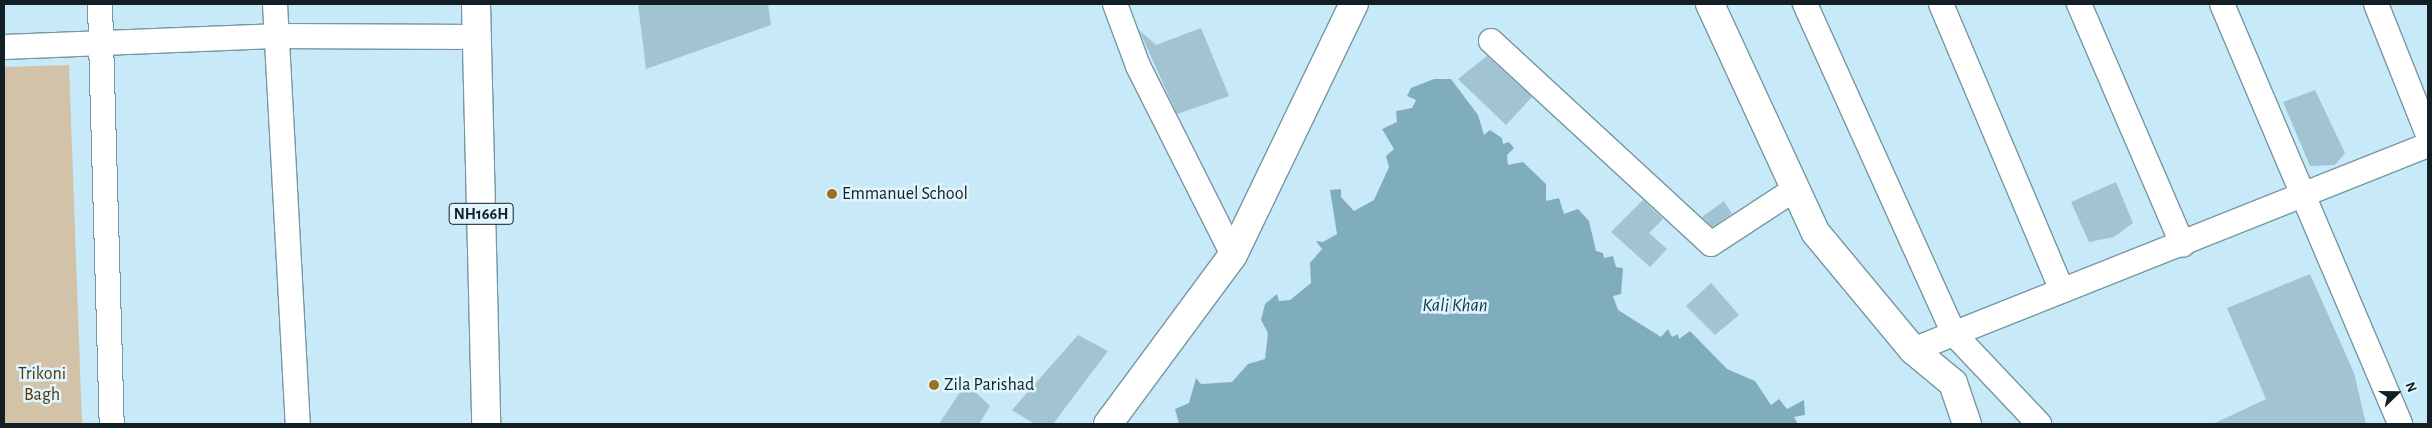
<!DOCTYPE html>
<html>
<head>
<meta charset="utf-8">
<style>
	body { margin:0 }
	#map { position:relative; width:2432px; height:428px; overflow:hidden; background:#c8eaf8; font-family:"Alegreya Sans",sans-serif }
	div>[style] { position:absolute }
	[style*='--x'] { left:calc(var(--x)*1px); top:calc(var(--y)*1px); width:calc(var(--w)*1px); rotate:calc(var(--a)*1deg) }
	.green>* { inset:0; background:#d2c2a8 }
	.water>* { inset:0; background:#80adbe }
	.building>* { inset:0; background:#a2c3d1 }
	.roads { filter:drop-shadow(1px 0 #7697a3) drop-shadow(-1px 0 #7697a3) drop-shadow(0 1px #7697a3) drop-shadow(0 -1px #7697a3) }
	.street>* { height:24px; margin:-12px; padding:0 12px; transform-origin:12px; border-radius:12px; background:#fff }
	.secondary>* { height:28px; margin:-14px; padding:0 14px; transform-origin:14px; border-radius:14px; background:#fff }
	.highway>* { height:28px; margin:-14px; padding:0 14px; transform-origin:14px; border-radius:14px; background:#fff }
	.dots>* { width:14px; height:14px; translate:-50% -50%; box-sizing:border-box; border:2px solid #e0f5fd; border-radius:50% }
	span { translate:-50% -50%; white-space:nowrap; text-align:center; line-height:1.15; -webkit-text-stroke:5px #e0f5fd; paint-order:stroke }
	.shield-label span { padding:1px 4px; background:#e0f5fd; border:1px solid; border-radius:4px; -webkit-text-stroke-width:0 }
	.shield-label { font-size:16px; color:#121f24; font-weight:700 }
	.poi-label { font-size:18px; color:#121f24 }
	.left { translate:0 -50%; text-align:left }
	.park-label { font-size:18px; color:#51390c }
	.water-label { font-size:19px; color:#0c3543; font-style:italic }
	.frame { position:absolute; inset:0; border:5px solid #121f24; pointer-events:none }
	.north { position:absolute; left:2372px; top:368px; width:50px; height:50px; -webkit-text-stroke:4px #e0f5fd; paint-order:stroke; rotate:68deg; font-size:14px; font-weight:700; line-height:20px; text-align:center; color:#121f24 }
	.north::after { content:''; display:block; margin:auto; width:18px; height:22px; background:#121f24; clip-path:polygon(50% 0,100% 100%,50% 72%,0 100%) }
</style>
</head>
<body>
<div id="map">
	<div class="green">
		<div style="clip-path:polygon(69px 65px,82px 424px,4px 424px,4px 67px)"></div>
	</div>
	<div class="water">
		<div style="clip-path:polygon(1434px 79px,1451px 79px,1478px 115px,1484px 135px,1490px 130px,1502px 138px,1503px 144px,1509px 142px,1514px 148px,1507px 155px,1508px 165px,1523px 162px,1546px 184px,1546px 201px,1559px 198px,1564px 214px,1578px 209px,1589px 221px,1596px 251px,1603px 253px,1604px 258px,1613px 256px,1616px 267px,1623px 268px,1621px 294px,1613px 296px,1618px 310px,1661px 337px,1668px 329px,1672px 337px,1678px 334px,1679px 339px,1690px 331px,1727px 369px,1755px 381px,1771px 405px,1779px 399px,1787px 409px,1804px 400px,1805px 415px,1794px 417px,1798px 424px,1179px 424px,1175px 409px,1189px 403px,1196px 378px,1201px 384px,1232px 382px,1248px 364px,1265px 359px,1268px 333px,1261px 320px,1265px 304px,1277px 294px,1279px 301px,1290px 300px,1311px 283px,1310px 263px,1322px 249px,1316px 241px,1323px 242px,1337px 234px,1330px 190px,1341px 189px,1341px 197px,1354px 211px,1374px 200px,1389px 167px,1386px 156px,1394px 149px,1382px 129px,1397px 122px,1396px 111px,1412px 108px,1416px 100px,1407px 96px,1411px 88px)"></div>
	</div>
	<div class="building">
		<div style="clip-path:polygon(638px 4px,768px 4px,771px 25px,646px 69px)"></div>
		<div style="clip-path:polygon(1201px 28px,1229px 96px,1177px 114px,1139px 30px,1156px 45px)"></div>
		<div style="clip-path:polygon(1487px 56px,1532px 97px,1506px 125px,1458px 79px)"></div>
		<div style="clip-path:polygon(2315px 90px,2345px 153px,2335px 165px,2310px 166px,2283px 102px)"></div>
		<div style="clip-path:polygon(2116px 182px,2133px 223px,2114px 237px,2089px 242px,2071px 202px)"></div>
		<div style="clip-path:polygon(1643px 200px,1663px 219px,1649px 233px,1667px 249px,1650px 267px,1611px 232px)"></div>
		<div style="clip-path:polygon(1724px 201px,1732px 214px,1712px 227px,1702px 217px)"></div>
		<div style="clip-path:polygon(2310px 274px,2354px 373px,2366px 424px,2213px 424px,2266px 399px,2227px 308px)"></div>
		<div style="clip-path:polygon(1711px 283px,1739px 315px,1715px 335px,1686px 306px)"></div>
		<div style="clip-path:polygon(1078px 335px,1108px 351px,1053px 424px,1035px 424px,1012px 410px)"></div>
		<div style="clip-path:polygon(966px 383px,990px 406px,979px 424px,939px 424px)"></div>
	</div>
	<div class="roads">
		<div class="street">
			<div style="--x:100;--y:4;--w:420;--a:88.4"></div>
			<div style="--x:275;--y:4;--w:421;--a:86.9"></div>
			<div style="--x:1115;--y:4;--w:66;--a:69.6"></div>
			<div style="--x:1138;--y:66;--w:212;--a:63.3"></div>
			<div style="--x:1805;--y:4;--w:362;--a:65.7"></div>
			<div style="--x:1954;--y:334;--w:124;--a:46.6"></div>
			<div style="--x:1941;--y:4;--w:311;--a:67.1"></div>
			<div style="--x:2079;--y:4;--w:262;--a:66.7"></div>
			<div style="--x:2222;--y:4;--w:456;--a:67"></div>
			<div style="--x:2376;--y:4;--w:141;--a:68.3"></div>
			<div style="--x:1491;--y:41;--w:299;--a:42.7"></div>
			<div style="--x:1711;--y:244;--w:100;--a:-33.2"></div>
			<div style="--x:4;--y:47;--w:271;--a:-2.3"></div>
			<div style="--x:275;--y:36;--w:202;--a:0.3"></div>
			<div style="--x:1913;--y:350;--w:554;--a:-21.71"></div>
		</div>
		<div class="secondary">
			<div style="--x:1710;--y:4;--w:252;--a:65.2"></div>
			<div style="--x:1816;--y:233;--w:152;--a:50.3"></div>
			<div style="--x:1913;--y:350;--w:52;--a:39.5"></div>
			<div style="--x:1953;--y:383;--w:43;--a:71.1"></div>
			<div style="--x:1108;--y:424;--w:210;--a:-53.5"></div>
			<div style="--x:1233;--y:255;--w:279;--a:-64.3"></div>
		</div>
		<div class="highway">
			<div style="--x:476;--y:4;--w:420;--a:88.6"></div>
		</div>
	</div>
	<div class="dots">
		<div style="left:832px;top:194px;background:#9b711f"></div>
		<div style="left:934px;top:385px;background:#9b711f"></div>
	</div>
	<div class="shield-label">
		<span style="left:481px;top:214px">NH166H</span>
	</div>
	<div class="poi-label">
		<span class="left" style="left:842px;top:194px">Emmanuel School</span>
		<span class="left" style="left:944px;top:385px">Zila Parishad</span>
	</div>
	<div class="park-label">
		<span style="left:42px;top:385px">Trikoni<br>Bagh</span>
	</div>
	<div class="water-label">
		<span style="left:1455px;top:306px">Kali Khan</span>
	</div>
	<div class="frame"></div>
	<div class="north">N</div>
</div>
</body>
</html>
